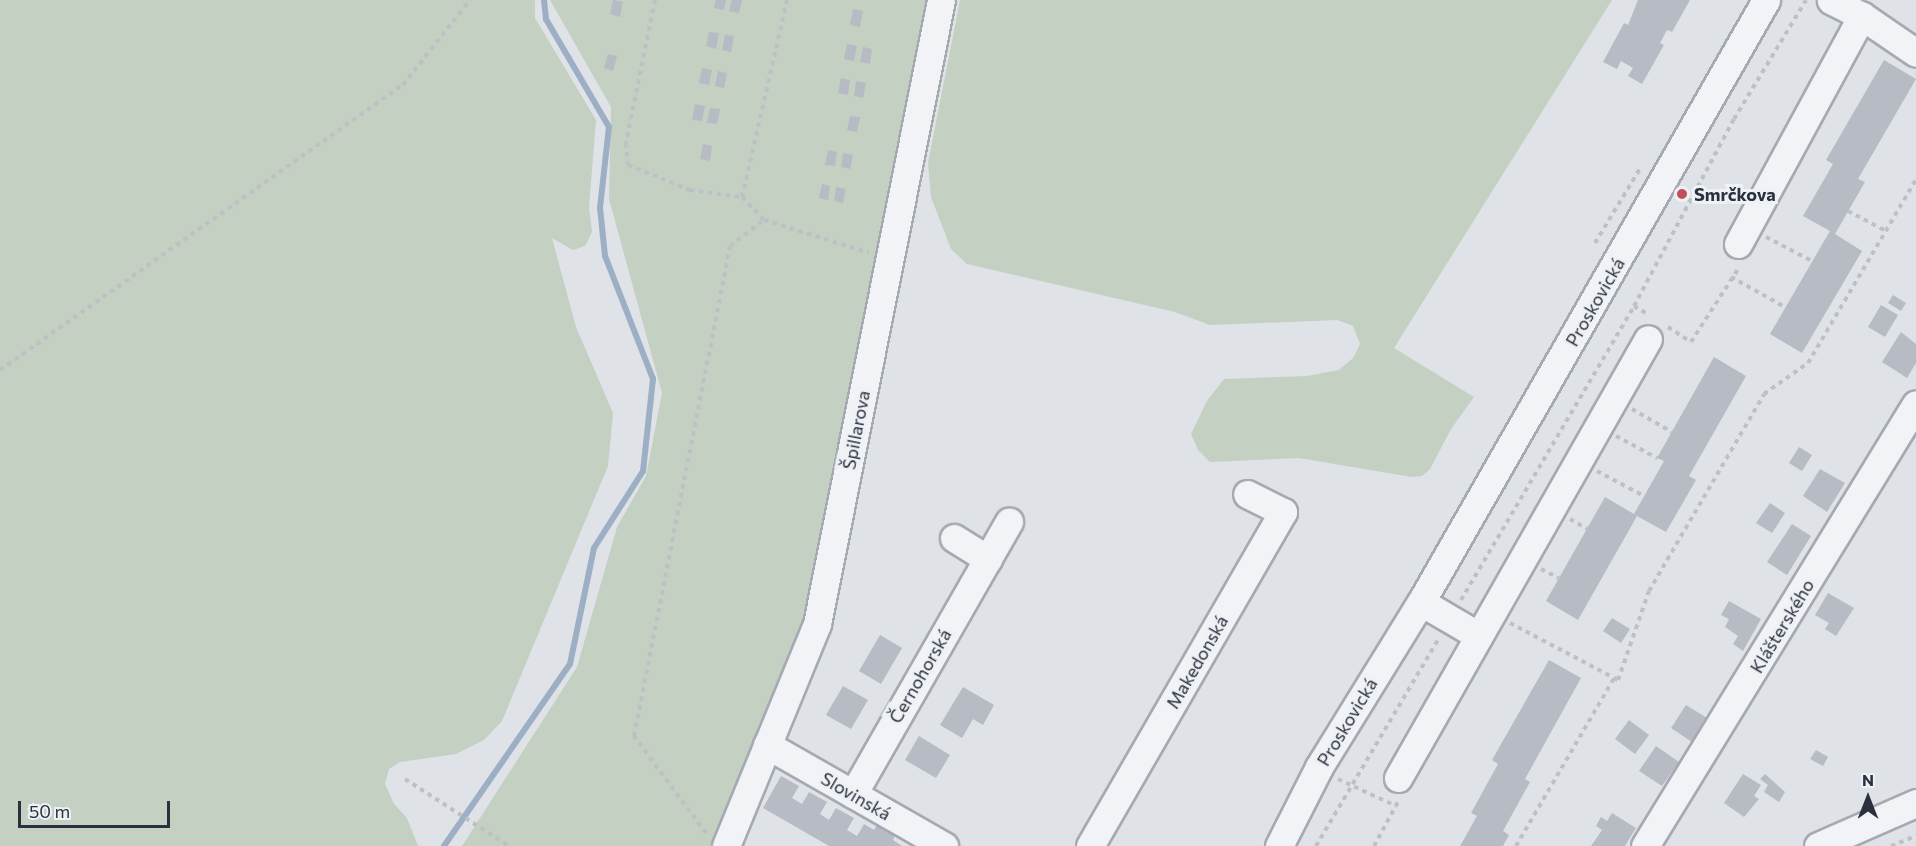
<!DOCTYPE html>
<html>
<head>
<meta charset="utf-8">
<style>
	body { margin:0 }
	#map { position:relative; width:1916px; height:846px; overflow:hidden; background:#dfe2e7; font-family:Commissioner,sans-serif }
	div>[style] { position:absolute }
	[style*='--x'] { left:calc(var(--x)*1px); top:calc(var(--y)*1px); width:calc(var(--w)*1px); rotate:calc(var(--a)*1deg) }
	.green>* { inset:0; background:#c4d0c1 }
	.stream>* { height:6px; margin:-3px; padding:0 3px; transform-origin:3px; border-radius:3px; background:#9dafc4 }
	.building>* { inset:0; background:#b7bbc3 }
	.path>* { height:4px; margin-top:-2px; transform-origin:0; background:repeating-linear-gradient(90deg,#bec0c6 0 4.5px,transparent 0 9px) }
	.roads { filter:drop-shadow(2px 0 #a5a9b1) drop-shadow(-2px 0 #a5a9b1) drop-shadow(0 2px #a5a9b1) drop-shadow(0 -2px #a5a9b1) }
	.minor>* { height:27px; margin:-13.5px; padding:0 13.5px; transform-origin:13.5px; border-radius:13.5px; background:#f2f3f6 }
	.dots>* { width:16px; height:16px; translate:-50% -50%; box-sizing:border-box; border:3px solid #eef1f5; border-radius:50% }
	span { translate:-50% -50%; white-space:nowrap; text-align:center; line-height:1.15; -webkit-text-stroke:6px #eef1f5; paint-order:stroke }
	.poi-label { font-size:18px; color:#2a303d; font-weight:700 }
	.left { translate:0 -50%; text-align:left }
	.street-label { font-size:18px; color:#2a303d }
	.north { position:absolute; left:1838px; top:768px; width:60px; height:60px; -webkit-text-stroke:4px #eef1f5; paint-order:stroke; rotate:0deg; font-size:16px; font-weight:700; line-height:24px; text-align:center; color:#2a303d }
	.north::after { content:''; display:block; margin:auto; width:21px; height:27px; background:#2a303d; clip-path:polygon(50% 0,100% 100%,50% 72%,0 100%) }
	.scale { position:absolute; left:18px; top:801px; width:152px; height:27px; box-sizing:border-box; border:3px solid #2a303d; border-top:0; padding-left:8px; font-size:18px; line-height:21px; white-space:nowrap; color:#2a303d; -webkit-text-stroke:4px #eef1f5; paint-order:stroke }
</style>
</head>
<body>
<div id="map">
	<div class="green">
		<div style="clip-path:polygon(0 0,535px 0,535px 18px,596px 120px,589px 207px,592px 232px,585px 246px,573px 250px,552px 238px,576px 327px,613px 413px,608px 466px,502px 721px,484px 740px,456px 754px,400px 762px,389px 769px,385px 784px,394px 804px,407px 818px,418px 846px,0 846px)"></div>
		<div style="clip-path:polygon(550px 0,932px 0,806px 635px,710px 846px,462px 846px,577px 667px,617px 527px,646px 476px,662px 393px,609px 199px,611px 107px)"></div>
		<div style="clip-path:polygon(960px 0,1612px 0,1394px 348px,1474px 397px,1451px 429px,1430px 469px,1422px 476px,1412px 477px,1299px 458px,1210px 462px,1198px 450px,1191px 434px,1207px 401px,1224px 379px,1307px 376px,1339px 370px,1353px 358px,1360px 344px,1353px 326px,1337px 320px,1210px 325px,1175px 312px,967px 264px,951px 249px,931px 197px,928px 163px)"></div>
	</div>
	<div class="stream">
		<div style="--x:444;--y:846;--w:221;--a:-55.3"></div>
		<div style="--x:570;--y:664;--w:118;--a:-78.3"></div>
		<div style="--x:594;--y:548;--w:91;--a:-57.5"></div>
		<div style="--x:643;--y:471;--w:93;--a:-83.8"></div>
		<div style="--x:653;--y:379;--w:132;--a:-111.3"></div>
		<div style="--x:605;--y:256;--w:48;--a:-95.9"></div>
		<div style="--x:600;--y:208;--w:81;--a:-83.7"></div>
		<div style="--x:609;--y:127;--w:125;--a:-120.3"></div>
		<div style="--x:546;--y:19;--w:19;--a:-96"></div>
	</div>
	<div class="building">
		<div style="clip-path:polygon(613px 0,623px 2px,620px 17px,610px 14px)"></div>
		<div style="clip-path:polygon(716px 0,726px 0,724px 10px,714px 8px)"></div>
		<div style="clip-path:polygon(732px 0,742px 0,739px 13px,729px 11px)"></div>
		<div style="clip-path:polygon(1638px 0,1690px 0,1672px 32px,1667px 30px,1660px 43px,1664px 45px,1642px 84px,1628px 76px,1633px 68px,1621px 61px,1617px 69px,1603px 62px,1624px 23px,1628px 25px)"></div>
		<div style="clip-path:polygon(853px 9px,863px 11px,860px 27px,850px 25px)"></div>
		<div style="clip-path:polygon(709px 32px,719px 33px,716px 49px,706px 46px)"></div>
		<div style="clip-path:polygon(725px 35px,734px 36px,731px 52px,722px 50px)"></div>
		<div style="clip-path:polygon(847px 44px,857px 46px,854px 61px,844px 59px)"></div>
		<div style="clip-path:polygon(863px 47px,872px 49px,870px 64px,860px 62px)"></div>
		<div style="clip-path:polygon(608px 54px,617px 56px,613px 71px,604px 68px)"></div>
		<div style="clip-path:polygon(1884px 60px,1916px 79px,1858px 179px,1865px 182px,1835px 234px,1862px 251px,1802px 353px,1770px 334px,1830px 231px,1803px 216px,1833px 164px,1826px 160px)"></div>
		<div style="clip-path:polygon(702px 68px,712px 70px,709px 85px,699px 83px)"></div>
		<div style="clip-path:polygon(718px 71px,727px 73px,724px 88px,715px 86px)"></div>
		<div style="clip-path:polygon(841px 78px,850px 80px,848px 95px,838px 93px)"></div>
		<div style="clip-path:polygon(856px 81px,866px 83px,863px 98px,854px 96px)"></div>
		<div style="clip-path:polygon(695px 104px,705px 106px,702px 121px,692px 120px)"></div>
		<div style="clip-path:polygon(710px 108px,720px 109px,717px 124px,707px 123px)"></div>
		<div style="clip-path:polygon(850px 116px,860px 117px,857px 132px,847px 130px)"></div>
		<div style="clip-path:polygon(703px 144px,712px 146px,710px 161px,700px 159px)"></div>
		<div style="clip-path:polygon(828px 150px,837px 152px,835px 166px,825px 165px)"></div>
		<div style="clip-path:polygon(843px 153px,853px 155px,850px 169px,841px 167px)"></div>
		<div style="clip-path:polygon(822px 184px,830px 186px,828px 200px,819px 198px)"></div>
		<div style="clip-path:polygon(836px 187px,846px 189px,843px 203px,834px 201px)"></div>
		<div style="clip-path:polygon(1893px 295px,1906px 303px,1901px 311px,1888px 303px)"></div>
		<div style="clip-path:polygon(1881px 305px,1898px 315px,1885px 337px,1868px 327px)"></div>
		<div style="clip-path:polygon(1901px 332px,1916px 344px,1916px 363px,1907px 378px,1882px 362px)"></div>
		<div style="clip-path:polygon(1714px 357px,1746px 376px,1689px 476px,1696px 480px,1666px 532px,1637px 516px,1578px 620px,1546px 601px,1605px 497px,1634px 514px,1664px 461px,1657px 458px)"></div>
		<div style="clip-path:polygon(1799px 447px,1812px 455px,1802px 471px,1789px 463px)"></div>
		<div style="clip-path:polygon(1820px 469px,1845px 483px,1827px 512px,1803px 496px)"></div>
		<div style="clip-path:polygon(1770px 503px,1785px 513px,1772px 533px,1756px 523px)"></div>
		<div style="clip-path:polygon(1792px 524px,1811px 536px,1787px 575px,1767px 562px)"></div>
		<div style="clip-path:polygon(1828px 593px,1854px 608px,1836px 636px,1825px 629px,1829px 623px,1815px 615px)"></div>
		<div style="clip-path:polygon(1729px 601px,1761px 619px,1743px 651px,1733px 644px,1738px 636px,1725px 627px,1729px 619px,1721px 615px)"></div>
		<div style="clip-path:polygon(1612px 618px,1630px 629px,1621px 643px,1603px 631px)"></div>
		<div style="clip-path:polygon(880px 635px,902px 648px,881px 684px,859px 671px)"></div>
		<div style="clip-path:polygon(1549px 660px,1581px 678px,1525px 779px,1530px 782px,1503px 831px,1509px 835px,1503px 846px,1460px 846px,1477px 816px,1471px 813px,1498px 764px,1492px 760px)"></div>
		<div style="clip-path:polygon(843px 686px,868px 700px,851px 729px,826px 715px)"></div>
		<div style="clip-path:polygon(963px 687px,994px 705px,983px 725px,973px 719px,962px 738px,940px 725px)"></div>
		<div style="clip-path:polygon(1686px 705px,1707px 718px,1692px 742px,1671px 728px)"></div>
		<div style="clip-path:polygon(1629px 720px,1649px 735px,1635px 754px,1615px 739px)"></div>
		<div style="clip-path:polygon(919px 736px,950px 755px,936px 778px,905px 760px)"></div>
		<div style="clip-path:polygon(1656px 746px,1679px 762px,1662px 786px,1639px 771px)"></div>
		<div style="clip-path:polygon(1816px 750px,1828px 757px,1823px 766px,1810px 759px)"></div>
		<div style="clip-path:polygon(1743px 774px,1761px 785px,1754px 796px,1759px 799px,1744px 817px,1724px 803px)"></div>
		<div style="clip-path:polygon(1765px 774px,1785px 792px,1779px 802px,1764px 792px,1768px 785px,1760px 779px)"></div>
		<div style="clip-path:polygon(781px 776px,799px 786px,792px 798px,802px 804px,809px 792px,827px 802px,820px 814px,829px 820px,836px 808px,854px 818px,847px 830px,857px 836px,864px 824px,874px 830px,877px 825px,895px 835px,893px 840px,902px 846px,829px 846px,763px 808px)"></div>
		<div style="clip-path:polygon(1612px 813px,1636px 828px,1628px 841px,1625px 846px,1591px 846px,1602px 830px,1596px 826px,1601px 817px,1607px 821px)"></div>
	</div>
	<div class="path">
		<div style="--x:655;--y:0;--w:146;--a:101.5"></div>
		<div style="--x:626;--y:143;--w:22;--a:85"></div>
		<div style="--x:628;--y:165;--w:67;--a:22"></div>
		<div style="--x:690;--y:190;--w:52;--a:7.7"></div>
		<div style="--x:742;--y:197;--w:32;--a:46"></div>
		<div style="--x:764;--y:220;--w:110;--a:17.4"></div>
		<div style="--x:742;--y:197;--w:202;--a:-77.1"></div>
		<div style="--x:1848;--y:211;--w:43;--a:27.8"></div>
		<div style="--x:1766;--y:237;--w:52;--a:27.6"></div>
		<div style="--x:1595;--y:243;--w:89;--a:-58.8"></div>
		<div style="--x:1731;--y:277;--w:62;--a:29.1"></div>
		<div style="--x:1634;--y:306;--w:17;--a:31"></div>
		<div style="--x:1668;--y:327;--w:27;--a:33"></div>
		<div style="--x:1691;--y:342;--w:90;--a:-57.2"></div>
		<div style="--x:0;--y:370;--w:494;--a:-35.3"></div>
		<div style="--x:403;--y:85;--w:108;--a:-51.8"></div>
		<div style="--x:1632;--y:409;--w:46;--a:29.9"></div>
		<div style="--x:1616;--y:436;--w:47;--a:28.2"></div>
		<div style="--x:1597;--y:471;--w:53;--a:28"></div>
		<div style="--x:1570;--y:519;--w:20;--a:30"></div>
		<div style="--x:1541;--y:569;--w:20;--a:27"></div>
		<div style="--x:1461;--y:600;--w:341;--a:-59.5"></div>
		<div style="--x:1634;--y:306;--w:212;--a:-61.9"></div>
		<div style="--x:1734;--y:119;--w:139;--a:-58.8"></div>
		<div style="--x:1510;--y:623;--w:122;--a:27.8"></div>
		<div style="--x:1618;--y:680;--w:94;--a:-70.8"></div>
		<div style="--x:1649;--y:591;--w:228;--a:-59.7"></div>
		<div style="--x:1764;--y:394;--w:54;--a:-35.2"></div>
		<div style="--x:1808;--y:363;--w:212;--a:-59.5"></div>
		<div style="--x:405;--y:779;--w:124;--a:32.8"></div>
		<div style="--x:1338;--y:779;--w:64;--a:25"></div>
		<div style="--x:706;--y:833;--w:121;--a:-126.6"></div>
		<div style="--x:634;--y:736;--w:499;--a:-78.9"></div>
		<div style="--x:730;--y:246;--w:43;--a:-37.4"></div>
		<div style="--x:1316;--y:846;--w:242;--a:-59.4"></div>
		<div style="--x:1374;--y:846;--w:52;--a:-61.5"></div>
		<div style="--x:1516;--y:846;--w:194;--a:-59.7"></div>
		<div style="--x:1891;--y:846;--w:27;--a:-22"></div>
	</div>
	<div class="roads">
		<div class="minor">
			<div style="--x:1862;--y:16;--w:65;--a:34.4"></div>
			<div style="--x:1738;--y:244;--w:260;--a:-61.5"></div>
			<div style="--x:1862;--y:16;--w:35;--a:-153"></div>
			<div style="--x:954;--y:538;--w:40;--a:32"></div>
			<div style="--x:1421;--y:602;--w:67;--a:30.4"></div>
			<div style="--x:767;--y:745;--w:204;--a:29.7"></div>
			<div style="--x:1398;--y:778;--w:505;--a:-60.34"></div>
			<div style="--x:853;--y:794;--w:314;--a:-60.2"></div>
			<div style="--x:726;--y:846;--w:240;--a:-67.7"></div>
			<div style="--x:817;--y:624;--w:636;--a:-78.76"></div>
			<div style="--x:1090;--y:846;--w:386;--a:-60"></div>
			<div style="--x:1283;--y:512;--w:40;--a:-153.4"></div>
			<div style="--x:1279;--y:846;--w:89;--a:-63.1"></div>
			<div style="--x:1319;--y:767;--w:194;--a:-58.3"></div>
			<div style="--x:1421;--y:602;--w:694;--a:-60.18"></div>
			<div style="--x:1645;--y:846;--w:518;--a:-58.49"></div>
			<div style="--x:1818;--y:846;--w:107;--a:-23.7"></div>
		</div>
	</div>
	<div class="dots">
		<div style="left:1682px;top:194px;background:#c1505c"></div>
	</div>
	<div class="poi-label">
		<span class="left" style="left:1694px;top:194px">Smrčkova</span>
	</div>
	<div class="street-label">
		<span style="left:1595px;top:302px;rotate:-60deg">Proskovická</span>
		<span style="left:856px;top:430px;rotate:-79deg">Špillarova</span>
		<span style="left:1782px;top:626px;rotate:-59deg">Klášterského</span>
		<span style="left:1197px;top:662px;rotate:-60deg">Makedonská</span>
		<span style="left:920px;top:676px;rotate:-60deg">Černohorská</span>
		<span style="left:1347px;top:722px;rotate:-59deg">Proskovická</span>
		<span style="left:856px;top:796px;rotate:30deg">Slovinská</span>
	</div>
	<div class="north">N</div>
	<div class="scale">50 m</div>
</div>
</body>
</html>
